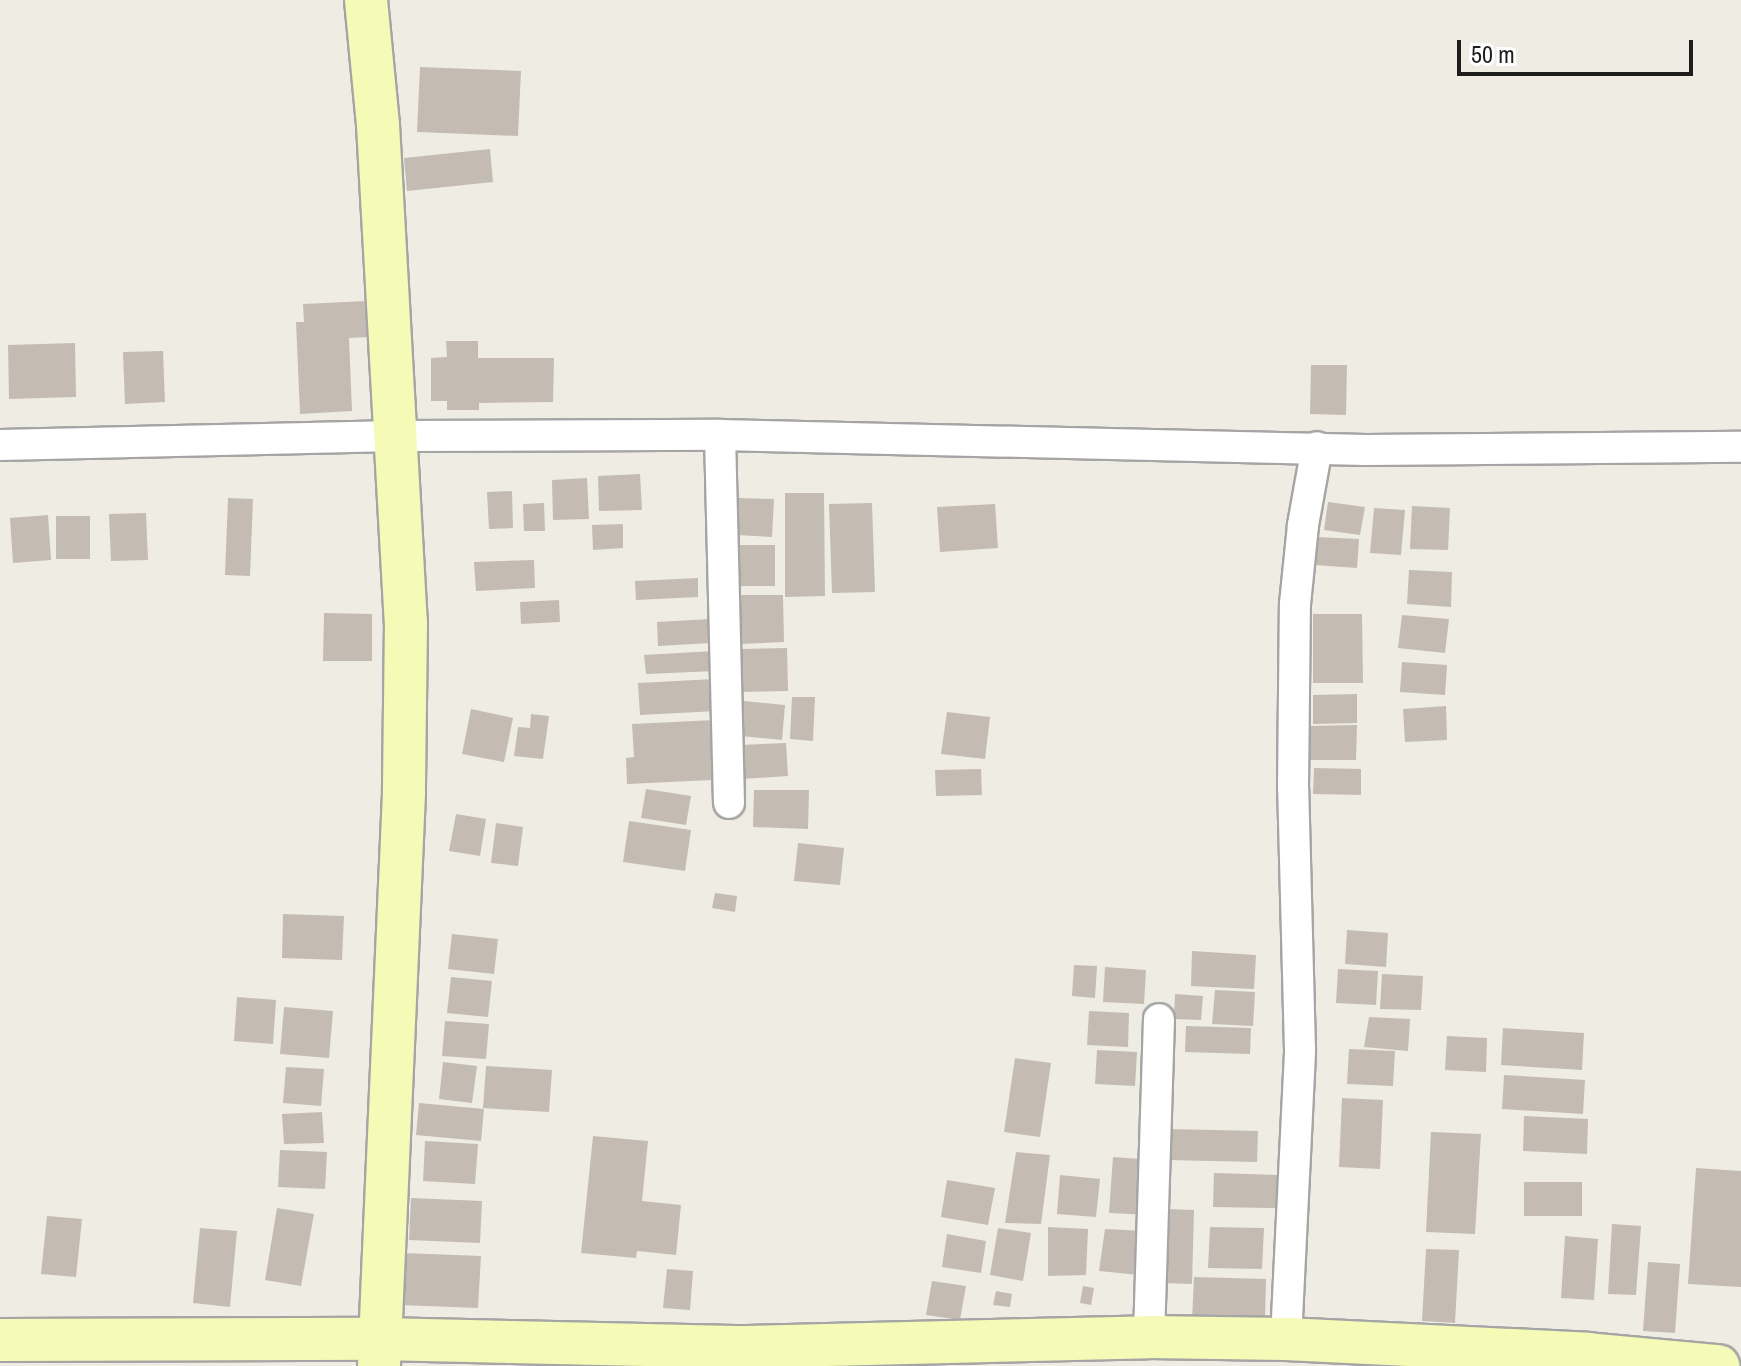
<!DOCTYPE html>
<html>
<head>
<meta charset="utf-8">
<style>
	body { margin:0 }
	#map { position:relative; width:1741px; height:1366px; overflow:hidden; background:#efece4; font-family:"Archivo Narrow",sans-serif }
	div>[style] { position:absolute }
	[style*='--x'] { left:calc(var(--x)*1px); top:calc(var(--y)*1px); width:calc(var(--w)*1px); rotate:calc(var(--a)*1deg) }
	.building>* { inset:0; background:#c4bcb3 }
	.roads { filter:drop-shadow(2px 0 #a5a5a5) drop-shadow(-2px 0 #a5a5a5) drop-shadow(0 2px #a5a5a5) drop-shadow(0 -2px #a5a5a5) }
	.street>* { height:30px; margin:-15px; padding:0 15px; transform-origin:15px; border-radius:15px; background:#fff }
	.secondary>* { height:42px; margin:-21px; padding:0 21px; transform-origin:21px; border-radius:21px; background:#f5fbb6 }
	span { translate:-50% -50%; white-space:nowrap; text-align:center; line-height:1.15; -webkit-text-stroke:6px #fff; paint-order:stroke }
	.scale { position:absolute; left:1457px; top:40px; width:236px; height:36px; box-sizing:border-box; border:4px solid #1e1e1e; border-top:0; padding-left:10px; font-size:24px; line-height:28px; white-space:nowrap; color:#1e1e1e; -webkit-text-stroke:6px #fff; paint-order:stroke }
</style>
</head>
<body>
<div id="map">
	<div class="building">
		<div style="clip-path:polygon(420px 67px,521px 71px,518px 136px,417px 132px)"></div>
		<div style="clip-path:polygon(490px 149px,493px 182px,407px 191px,404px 158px)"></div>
		<div style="clip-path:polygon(366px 301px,368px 337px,349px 338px,352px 411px,300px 414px,296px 322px,304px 322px,303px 304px)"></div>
		<div style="clip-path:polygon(446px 341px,478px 341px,478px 358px,554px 358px,553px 402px,479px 403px,479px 410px,447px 410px,447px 401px,431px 401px,431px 358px,447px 357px)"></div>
		<div style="clip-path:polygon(75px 343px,76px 397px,9px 399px,8px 345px)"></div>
		<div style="clip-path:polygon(163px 351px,165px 402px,125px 404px,123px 352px)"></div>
		<div style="clip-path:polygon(1311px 365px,1347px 365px,1346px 415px,1310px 414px)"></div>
		<div style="clip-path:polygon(640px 474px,642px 510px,599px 511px,598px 476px)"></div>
		<div style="clip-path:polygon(587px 478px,589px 519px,553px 520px,552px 480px)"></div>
		<div style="clip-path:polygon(512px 491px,513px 528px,489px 529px,487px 492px)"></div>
		<div style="clip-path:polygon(785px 493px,824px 493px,825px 596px,785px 597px)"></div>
		<div style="clip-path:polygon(228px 498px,253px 499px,250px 576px,225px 575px)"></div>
		<div style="clip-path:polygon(738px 498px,774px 499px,772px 537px,737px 535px)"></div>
		<div style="clip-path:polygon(1328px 502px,1365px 507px,1360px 535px,1324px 530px)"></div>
		<div style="clip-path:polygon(544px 503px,545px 531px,524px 531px,523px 504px)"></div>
		<div style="clip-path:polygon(872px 503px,875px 592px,832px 593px,829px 504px)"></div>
		<div style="clip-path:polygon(995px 504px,998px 548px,940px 552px,937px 507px)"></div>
		<div style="clip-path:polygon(1412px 506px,1450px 508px,1448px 550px,1410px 549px)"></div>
		<div style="clip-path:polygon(1374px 508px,1405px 510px,1401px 555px,1370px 553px)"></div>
		<div style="clip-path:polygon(146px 513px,148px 560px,111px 561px,109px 514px)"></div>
		<div style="clip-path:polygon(48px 515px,51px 560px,13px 563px,10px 518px)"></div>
		<div style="clip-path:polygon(56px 516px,90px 516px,90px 559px,56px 559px)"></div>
		<div style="clip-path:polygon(623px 524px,623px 548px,593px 550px,592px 525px)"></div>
		<div style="clip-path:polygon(1316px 537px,1359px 539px,1357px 568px,1314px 565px)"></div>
		<div style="clip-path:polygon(735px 545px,775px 545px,775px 586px,735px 586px)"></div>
		<div style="clip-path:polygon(534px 560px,535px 588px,476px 591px,474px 562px)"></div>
		<div style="clip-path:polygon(1409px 570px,1452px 572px,1451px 607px,1407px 604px)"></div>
		<div style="clip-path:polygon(698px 578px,698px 597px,636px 600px,635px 581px)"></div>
		<div style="clip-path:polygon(741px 595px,783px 595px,784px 642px,741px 644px)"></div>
		<div style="clip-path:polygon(559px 600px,560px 622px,521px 624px,520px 602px)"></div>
		<div style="clip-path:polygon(324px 613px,372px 614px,372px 661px,323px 661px)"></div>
		<div style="clip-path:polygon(1313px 614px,1362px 614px,1363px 683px,1313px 683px)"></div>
		<div style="clip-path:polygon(1402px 615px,1449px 619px,1445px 653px,1398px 648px)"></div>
		<div style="clip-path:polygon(710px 619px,712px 643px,658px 646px,657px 622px)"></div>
		<div style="clip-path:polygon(787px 648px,788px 691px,740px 692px,740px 649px)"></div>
		<div style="clip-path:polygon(714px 651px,716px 671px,646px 674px,644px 655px)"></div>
		<div style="clip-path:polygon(1402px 662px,1447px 665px,1445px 695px,1400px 692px)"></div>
		<div style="clip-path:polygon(715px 679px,717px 711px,640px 715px,638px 683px)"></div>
		<div style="clip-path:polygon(1357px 694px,1357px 723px,1313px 724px,1313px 695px)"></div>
		<div style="clip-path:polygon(792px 697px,815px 697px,813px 741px,790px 739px)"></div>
		<div style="clip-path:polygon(744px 701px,785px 705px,782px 740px,740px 736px)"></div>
		<div style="clip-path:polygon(1446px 706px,1447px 740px,1405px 742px,1403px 709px)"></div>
		<div style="clip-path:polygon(471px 709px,513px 718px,504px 762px,462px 754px)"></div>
		<div style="clip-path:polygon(947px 712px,990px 717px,985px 759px,941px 754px)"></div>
		<div style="clip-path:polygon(531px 714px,549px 716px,543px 759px,514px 756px,518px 727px,530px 728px)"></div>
		<div style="clip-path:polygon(715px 720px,717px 753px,711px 753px,712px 780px,627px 784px,626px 758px,634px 757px,632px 724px)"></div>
		<div style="clip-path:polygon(1357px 725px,1356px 760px,1310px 760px,1310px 726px)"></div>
		<div style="clip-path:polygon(786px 743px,788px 776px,742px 779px,740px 745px)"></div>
		<div style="clip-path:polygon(1314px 768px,1361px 769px,1361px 795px,1313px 794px)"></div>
		<div style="clip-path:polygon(981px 769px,982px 795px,936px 796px,935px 770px)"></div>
		<div style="clip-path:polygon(646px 789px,691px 796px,686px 825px,641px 818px)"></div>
		<div style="clip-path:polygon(754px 790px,809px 790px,808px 829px,753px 827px)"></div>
		<div style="clip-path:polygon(456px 814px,486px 819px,480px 856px,449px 851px)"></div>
		<div style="clip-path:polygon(629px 821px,691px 830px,685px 871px,623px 862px)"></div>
		<div style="clip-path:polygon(496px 823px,523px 827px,518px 866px,491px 863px)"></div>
		<div style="clip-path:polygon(798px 843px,844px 848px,840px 885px,794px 881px)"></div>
		<div style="clip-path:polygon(715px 893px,737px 896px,735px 912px,712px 908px)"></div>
		<div style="clip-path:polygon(283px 914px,344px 916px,342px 960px,282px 958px)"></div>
		<div style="clip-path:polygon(1347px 930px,1388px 933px,1386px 967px,1345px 964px)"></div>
		<div style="clip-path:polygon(452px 934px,498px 939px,494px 974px,448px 969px)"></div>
		<div style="clip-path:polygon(1192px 951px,1256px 955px,1254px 989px,1191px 986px)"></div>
		<div style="clip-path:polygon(1074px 965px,1097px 966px,1095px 998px,1072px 996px)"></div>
		<div style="clip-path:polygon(1105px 967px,1146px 970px,1144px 1004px,1103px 1002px)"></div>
		<div style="clip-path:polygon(1338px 969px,1378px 971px,1376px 1005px,1336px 1003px)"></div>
		<div style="clip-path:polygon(1382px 974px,1423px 976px,1421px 1010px,1380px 1009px)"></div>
		<div style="clip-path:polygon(451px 977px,492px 981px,488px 1017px,447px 1013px)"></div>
		<div style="clip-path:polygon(1215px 990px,1255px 992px,1253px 1026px,1212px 1024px)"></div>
		<div style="clip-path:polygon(1175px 994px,1203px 996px,1201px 1020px,1174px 1019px)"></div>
		<div style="clip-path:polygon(237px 997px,276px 1000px,273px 1044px,234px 1041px)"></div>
		<div style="clip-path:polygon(284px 1007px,333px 1011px,329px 1058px,280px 1054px)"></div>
		<div style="clip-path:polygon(1089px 1011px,1129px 1013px,1128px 1047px,1087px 1045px)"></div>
		<div style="clip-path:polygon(1369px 1017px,1410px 1019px,1408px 1051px,1364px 1047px)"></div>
		<div style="clip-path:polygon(445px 1021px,489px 1024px,486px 1059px,442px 1056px)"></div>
		<div style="clip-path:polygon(1186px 1026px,1251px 1028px,1250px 1054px,1185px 1052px)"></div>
		<div style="clip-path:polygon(1503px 1028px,1584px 1033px,1582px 1070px,1501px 1065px)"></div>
		<div style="clip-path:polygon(1447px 1036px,1487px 1038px,1486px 1072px,1445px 1070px)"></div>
		<div style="clip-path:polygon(1349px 1049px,1395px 1051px,1393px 1086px,1347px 1084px)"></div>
		<div style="clip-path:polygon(1097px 1050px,1137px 1052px,1135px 1086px,1095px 1084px)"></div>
		<div style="clip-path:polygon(1015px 1058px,1051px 1063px,1040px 1137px,1004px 1132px)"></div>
		<div style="clip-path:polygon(443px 1062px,477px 1066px,472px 1103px,439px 1099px)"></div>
		<div style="clip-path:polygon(486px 1066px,552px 1070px,549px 1112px,483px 1108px)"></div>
		<div style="clip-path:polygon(286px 1067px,324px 1069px,321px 1106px,283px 1103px)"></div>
		<div style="clip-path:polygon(1504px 1075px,1585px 1080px,1583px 1114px,1502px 1109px)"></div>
		<div style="clip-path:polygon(1342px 1098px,1383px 1100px,1380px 1169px,1339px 1167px)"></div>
		<div style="clip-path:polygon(419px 1103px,484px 1109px,481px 1141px,416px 1135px)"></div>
		<div style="clip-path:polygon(322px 1112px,324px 1143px,284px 1144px,282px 1114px)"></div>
		<div style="clip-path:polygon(1524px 1116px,1588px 1119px,1587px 1154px,1523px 1151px)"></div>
		<div style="clip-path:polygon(1168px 1129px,1258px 1131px,1257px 1162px,1168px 1160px)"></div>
		<div style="clip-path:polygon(1431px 1132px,1481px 1134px,1475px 1234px,1426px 1232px)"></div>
		<div style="clip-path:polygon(593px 1136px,648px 1141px,642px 1201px,681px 1205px,676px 1255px,637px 1251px,636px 1258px,581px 1253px)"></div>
		<div style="clip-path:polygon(425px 1141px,478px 1144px,475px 1184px,423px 1181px)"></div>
		<div style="clip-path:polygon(280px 1150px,327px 1152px,325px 1189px,278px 1187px)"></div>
		<div style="clip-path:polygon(1016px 1152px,1050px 1155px,1041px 1224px,1005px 1223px)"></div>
		<div style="clip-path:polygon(1113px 1157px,1154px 1160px,1150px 1215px,1109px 1213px)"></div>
		<div style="clip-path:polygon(1696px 1168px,1741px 1171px,1741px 1287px,1688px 1284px)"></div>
		<div style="clip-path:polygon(1214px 1173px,1278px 1175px,1277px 1208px,1213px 1207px)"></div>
		<div style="clip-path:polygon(1060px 1175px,1100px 1179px,1096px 1217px,1057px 1214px)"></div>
		<div style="clip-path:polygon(947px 1180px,995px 1188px,988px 1225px,941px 1217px)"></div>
		<div style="clip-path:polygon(1524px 1182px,1582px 1182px,1582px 1216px,1524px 1216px)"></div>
		<div style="clip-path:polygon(411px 1198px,482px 1201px,480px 1243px,409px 1240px)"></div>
		<div style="clip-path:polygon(277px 1208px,314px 1214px,301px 1286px,265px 1280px)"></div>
		<div style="clip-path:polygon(1165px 1209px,1194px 1210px,1192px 1284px,1163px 1283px)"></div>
		<div style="clip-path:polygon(47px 1216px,82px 1219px,76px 1277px,41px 1274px)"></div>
		<div style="clip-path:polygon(1612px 1224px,1641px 1226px,1636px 1295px,1608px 1294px)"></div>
		<div style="clip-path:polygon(1048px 1227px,1088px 1229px,1086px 1275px,1048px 1276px)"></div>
		<div style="clip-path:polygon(1210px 1227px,1264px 1228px,1262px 1269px,1208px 1268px)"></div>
		<div style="clip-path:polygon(200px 1228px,237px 1231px,230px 1307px,193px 1303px)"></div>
		<div style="clip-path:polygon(998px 1228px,1031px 1233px,1023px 1281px,990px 1275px)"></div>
		<div style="clip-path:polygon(1105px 1229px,1145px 1231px,1139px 1275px,1099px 1271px)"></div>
		<div style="clip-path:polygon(947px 1234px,986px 1241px,981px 1273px,942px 1267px)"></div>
		<div style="clip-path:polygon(1565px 1236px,1598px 1239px,1594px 1300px,1561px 1298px)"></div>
		<div style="clip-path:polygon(1426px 1249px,1459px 1250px,1455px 1323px,1422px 1321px)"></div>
		<div style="clip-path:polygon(403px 1253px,481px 1256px,478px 1308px,400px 1305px)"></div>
		<div style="clip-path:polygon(1648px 1262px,1680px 1264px,1675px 1333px,1643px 1331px)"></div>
		<div style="clip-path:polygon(667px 1269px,693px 1271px,690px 1310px,663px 1308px)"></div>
		<div style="clip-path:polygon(1194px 1277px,1266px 1279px,1265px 1322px,1192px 1320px)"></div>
		<div style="clip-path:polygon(932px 1281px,966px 1286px,960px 1320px,926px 1315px)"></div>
		<div style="clip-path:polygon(1083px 1286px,1094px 1288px,1091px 1305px,1080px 1303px)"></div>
		<div style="clip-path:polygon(996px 1291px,1012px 1294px,1010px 1307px,993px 1305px)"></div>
	</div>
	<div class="roads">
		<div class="street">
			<div style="--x:720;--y:435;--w:368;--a:88.6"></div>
			<div style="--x:0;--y:445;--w:396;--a:-1.3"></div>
			<div style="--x:396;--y:436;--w:324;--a:-0.2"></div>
			<div style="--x:720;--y:435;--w:646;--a:1.33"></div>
			<div style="--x:1366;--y:450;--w:375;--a:-0.5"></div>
			<div style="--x:1149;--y:1337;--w:318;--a:-88.2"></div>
			<div style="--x:1286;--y:1339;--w:289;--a:-87.2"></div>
			<div style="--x:1300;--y:1050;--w:262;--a:-91.5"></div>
			<div style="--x:1293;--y:788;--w:184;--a:-89.4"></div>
			<div style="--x:1295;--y:604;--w:79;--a:-84.2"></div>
			<div style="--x:1303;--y:525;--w:79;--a:-79.8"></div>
		</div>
		<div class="secondary">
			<div style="--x:366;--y:0;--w:126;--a:84.5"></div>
			<div style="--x:378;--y:125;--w:498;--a:86.8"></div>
			<div style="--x:406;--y:622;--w:171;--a:90.7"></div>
			<div style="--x:404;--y:793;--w:573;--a:92.5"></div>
			<div style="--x:0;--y:1340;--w:380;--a:-0.2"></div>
			<div style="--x:380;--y:1339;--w:366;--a:1.3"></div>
			<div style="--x:746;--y:1347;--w:403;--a:-1.4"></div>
			<div style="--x:1149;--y:1337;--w:137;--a:0.8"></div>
			<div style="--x:1286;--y:1339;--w:302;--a:2.8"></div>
			<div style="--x:1588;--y:1354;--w:131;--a:5.3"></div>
		</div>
	</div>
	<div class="scale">50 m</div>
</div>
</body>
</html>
